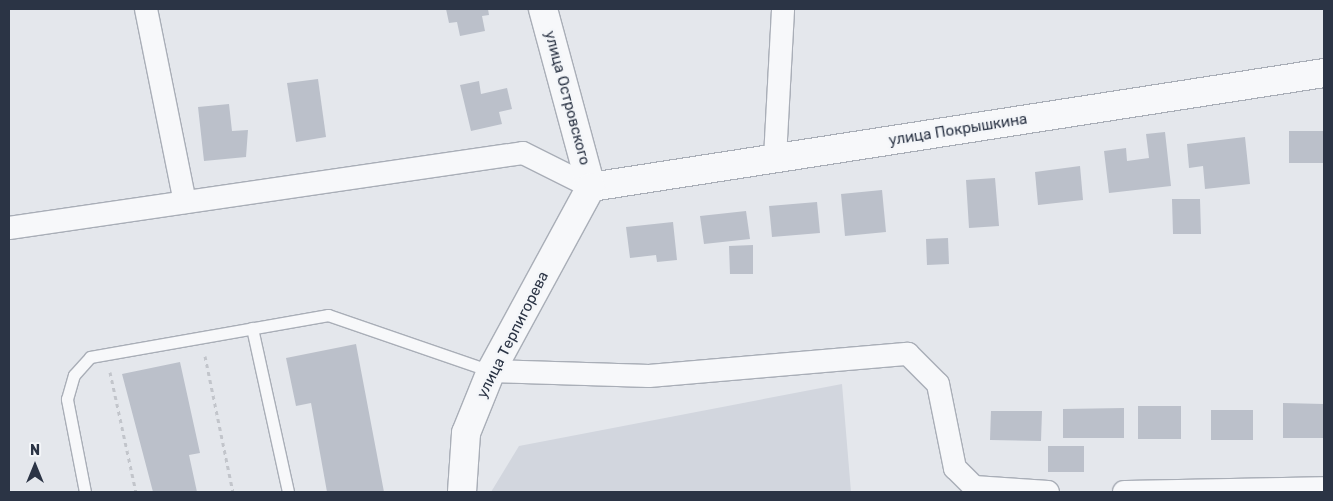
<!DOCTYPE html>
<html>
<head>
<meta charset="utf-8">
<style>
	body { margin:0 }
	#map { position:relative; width:1333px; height:501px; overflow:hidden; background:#e4e7ec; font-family:Rubik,sans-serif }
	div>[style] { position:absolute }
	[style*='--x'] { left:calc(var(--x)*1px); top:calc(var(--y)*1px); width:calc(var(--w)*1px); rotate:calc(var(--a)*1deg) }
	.built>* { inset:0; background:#d2d6de }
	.building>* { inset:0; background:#bbc0ca }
	.path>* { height:3px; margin-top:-1.5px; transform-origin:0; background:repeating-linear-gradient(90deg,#c2c5cb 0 4px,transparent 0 8px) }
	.roads { filter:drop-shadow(1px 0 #a9aeb7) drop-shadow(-1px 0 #a9aeb7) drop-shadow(0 1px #a9aeb7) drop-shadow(0 -1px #a9aeb7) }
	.service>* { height:11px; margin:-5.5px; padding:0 5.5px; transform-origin:5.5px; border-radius:5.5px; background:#f7f8fa }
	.minor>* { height:22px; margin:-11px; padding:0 11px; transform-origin:11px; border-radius:11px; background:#f7f8fa }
	.tertiary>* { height:28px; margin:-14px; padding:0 14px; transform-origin:14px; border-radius:14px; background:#f7f8fa }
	span { translate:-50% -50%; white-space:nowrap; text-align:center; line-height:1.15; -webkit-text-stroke:5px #f4f6f9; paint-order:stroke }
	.street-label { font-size:15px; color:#2b3445 }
	.frame { position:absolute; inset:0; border:10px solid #2b3445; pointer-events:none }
	.north { position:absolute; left:10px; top:441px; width:50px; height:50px; -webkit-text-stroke:4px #f4f6f9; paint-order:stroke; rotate:0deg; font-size:14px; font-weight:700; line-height:20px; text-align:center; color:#2b3445 }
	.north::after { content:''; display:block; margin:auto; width:18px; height:22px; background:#2b3445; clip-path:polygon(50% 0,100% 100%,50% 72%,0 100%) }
</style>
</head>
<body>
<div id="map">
	<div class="built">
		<div style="clip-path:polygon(842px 384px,851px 492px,491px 492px,519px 446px)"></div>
	</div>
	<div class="building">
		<div style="clip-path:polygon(446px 9px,488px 9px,489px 15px,482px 16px,485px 31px,460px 36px,457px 22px,449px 23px)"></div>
		<div style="clip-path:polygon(318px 79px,326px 137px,296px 142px,287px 83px)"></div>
		<div style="clip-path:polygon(479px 81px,481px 94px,507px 88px,512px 109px,499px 112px,502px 124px,471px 131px,460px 85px)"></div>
		<div style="clip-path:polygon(229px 104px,232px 131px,248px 130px,246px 157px,204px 161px,198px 107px)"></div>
		<div style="clip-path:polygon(1289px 131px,1324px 131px,1324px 163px,1289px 163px)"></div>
		<div style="clip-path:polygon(1165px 132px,1171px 186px,1109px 193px,1104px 151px,1126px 148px,1127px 161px,1149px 158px,1146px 134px)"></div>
		<div style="clip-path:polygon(1245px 137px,1250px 184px,1205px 189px,1203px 166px,1189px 168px,1187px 144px)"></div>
		<div style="clip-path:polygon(1080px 166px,1083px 200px,1038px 205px,1035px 172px)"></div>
		<div style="clip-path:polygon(995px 178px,999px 226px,969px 228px,966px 180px)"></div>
		<div style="clip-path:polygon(882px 190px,886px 232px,845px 236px,841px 194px)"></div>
		<div style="clip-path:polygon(1172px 199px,1200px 199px,1201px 234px,1173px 234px)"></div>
		<div style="clip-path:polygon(817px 202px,820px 233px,772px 237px,769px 206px)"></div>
		<div style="clip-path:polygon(746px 211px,750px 239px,704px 244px,700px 216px)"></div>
		<div style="clip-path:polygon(673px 222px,677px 260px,657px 262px,656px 255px,630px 258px,626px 227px)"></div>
		<div style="clip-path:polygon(948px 238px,949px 264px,927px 265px,926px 239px)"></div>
		<div style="clip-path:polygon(753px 245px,753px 274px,730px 274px,729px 246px)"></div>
		<div style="clip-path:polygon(356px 344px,384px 492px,327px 492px,311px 403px,296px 406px,286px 358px)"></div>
		<div style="clip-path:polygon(180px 362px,200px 453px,189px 455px,197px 492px,153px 492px,122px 374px)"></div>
		<div style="clip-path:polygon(1283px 403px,1324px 404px,1324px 438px,1283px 438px)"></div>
		<div style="clip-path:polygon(1138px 406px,1181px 406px,1181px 439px,1138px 439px)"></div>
		<div style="clip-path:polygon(1124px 408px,1124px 438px,1063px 438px,1063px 409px)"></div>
		<div style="clip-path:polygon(1211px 410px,1253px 410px,1253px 440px,1211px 440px)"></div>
		<div style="clip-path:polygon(991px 411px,1042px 411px,1041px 441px,990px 440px)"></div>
		<div style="clip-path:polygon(1048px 446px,1084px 446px,1084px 472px,1048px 472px)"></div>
	</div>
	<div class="path">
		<div style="--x:205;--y:356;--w:139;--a:78.4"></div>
		<div style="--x:110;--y:372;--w:123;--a:77.8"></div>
	</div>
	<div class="roads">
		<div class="service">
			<div style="--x:252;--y:328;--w:168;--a:77.6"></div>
			<div style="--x:85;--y:492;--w:95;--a:-101"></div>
			<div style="--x:67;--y:399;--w:25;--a:-74"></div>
			<div style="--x:74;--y:375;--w:24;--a:-48"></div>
			<div style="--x:90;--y:357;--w:242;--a:-10"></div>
			<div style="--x:328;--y:315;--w:172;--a:19"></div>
		</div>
		<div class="minor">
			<div style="--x:146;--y:9;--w:197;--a:78.6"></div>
			<div style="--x:775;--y:158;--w:149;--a:-86.9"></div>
			<div style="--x:9;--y:228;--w:519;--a:-8.3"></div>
			<div style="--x:523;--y:153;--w:76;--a:26.6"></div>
			<div style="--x:491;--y:371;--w:158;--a:1.8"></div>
			<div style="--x:649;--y:376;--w:260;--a:-4.9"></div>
			<div style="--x:908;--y:354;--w:42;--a:45"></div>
			<div style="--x:938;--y:384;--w:86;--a:78.6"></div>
			<div style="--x:955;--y:468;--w:27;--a:45"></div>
			<div style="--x:974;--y:487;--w:74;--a:3.9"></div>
			<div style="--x:1124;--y:492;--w:200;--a:-1.1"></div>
		</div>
		<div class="tertiary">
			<div style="--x:543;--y:9;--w:184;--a:74.9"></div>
			<div style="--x:591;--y:187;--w:742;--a:-8.84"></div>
			<div style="--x:462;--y:492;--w:59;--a:-86.1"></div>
			<div style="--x:466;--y:433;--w:67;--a:-68"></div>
			<div style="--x:491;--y:371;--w:209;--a:-61.5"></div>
		</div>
	</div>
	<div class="street-label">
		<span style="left:567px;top:98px;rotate:75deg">улица Островского</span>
		<span style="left:958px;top:130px;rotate:-9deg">улица Покрышкина</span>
		<span style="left:513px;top:335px;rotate:-63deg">улица Терпигорева</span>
	</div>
	<div class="frame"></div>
	<div class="north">N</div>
</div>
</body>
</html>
